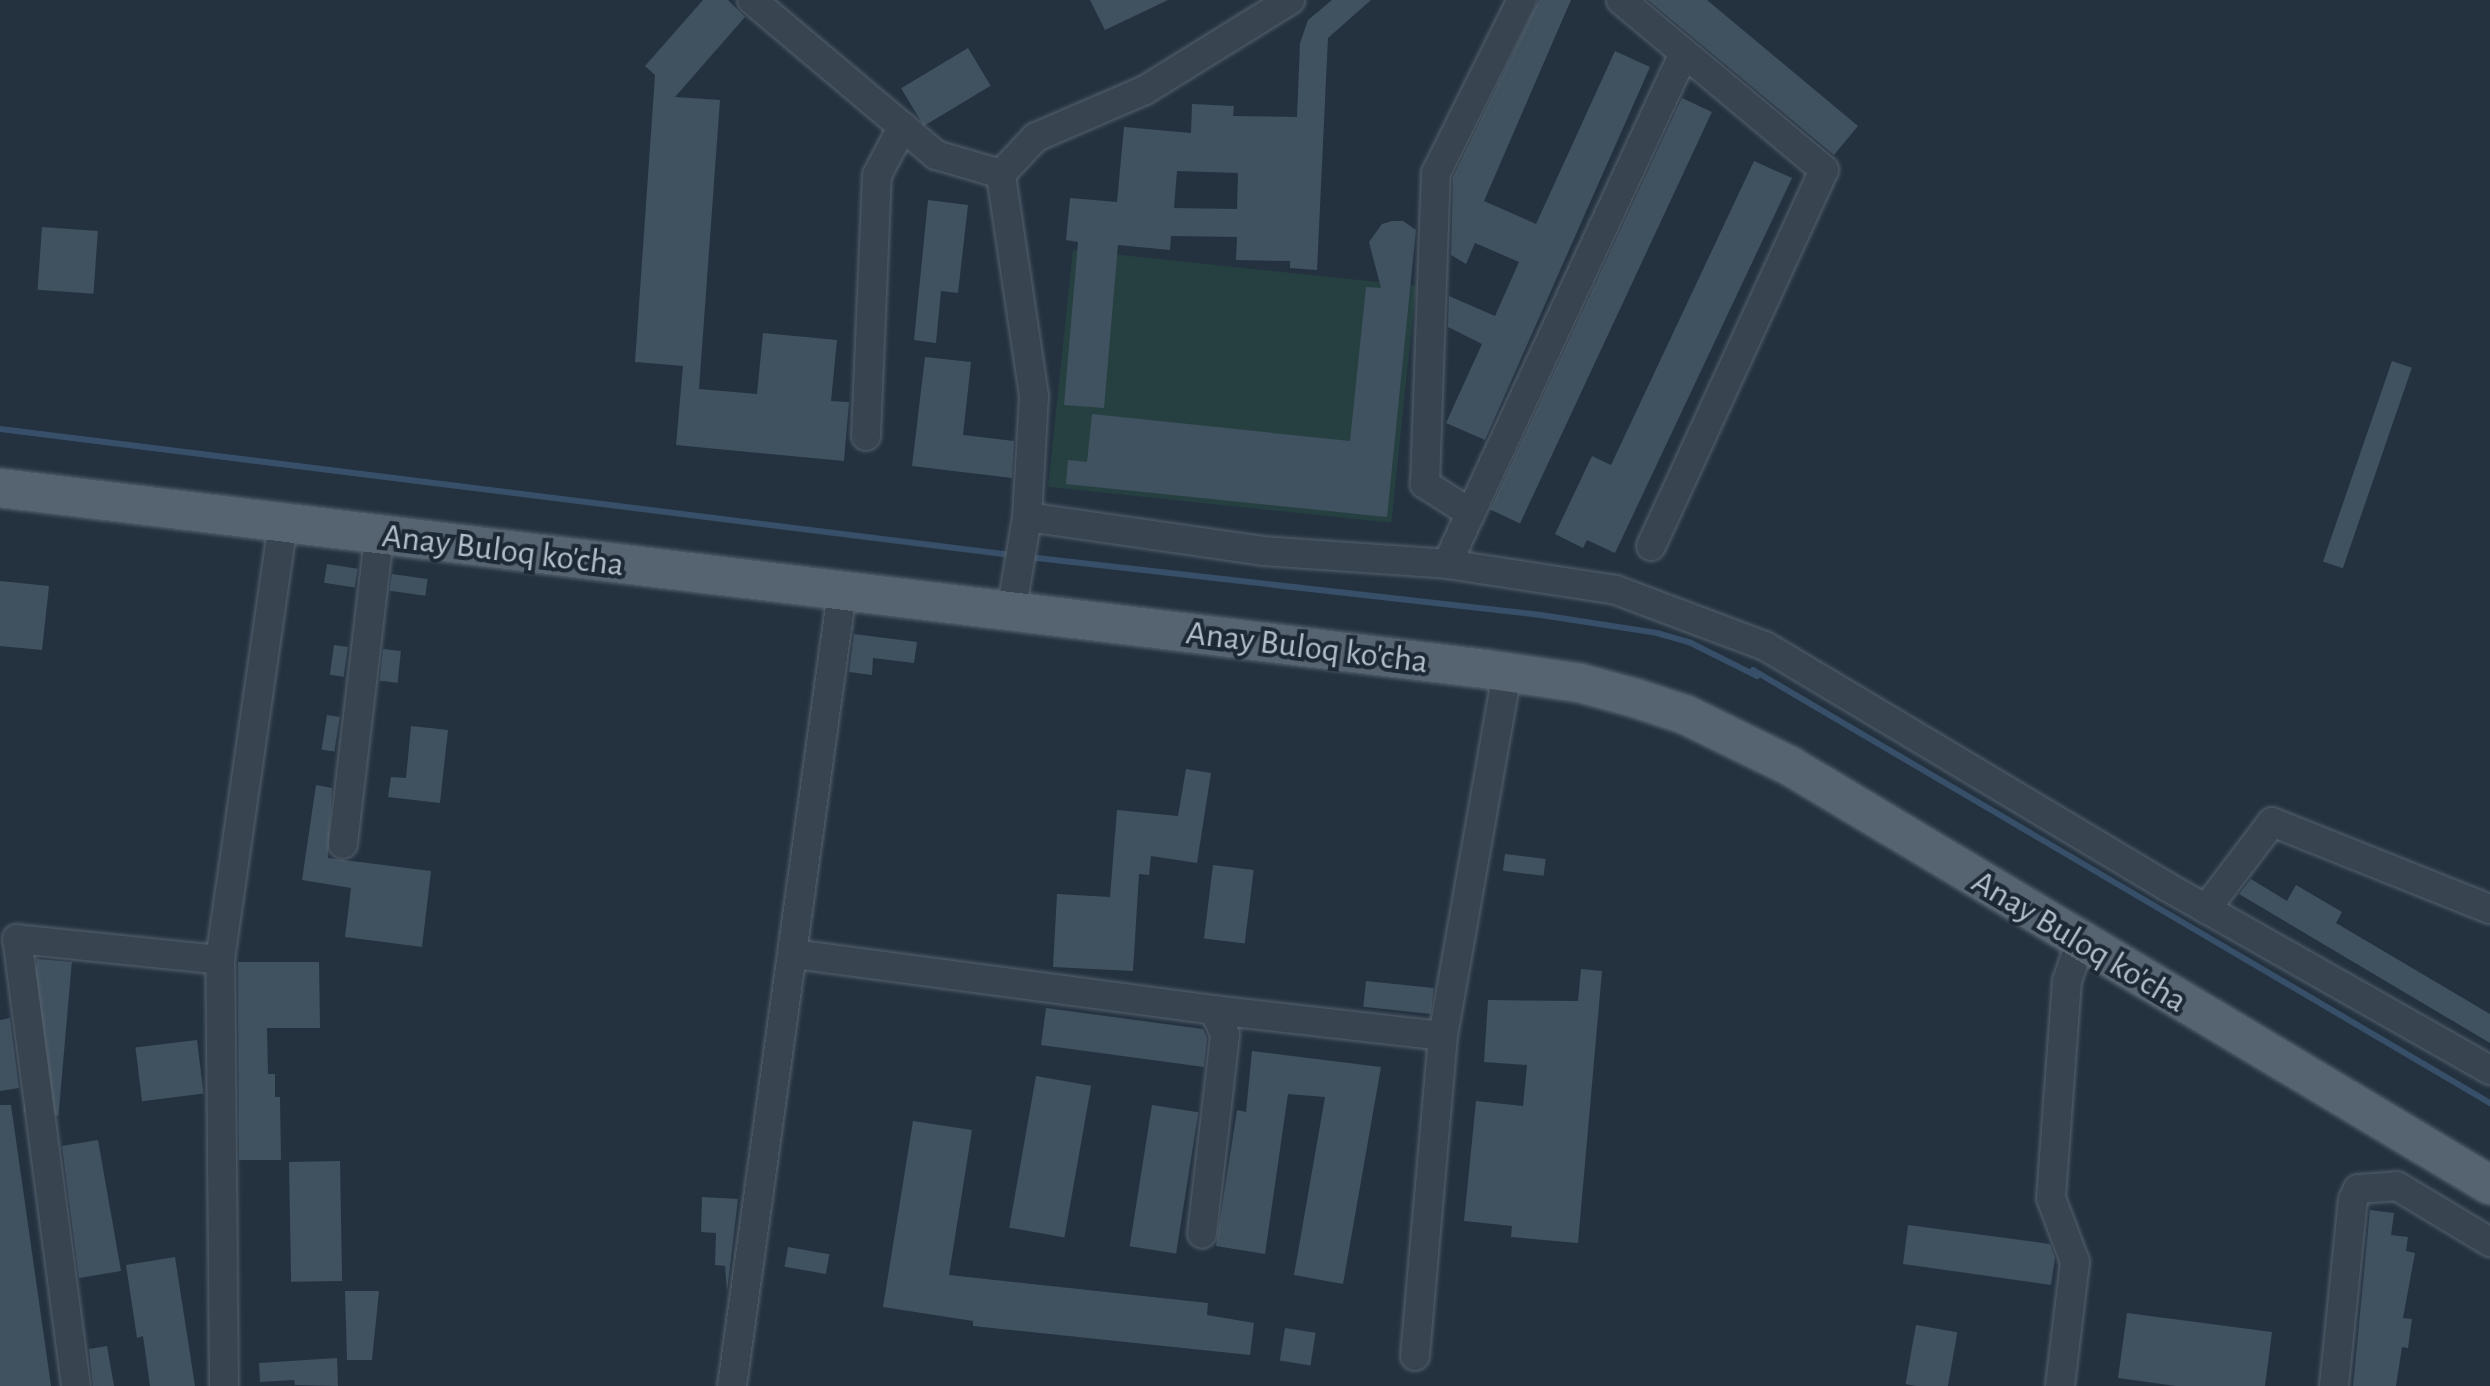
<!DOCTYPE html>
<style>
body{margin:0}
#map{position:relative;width:2490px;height:1386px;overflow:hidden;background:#243240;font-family:"Alegreya Sans",sans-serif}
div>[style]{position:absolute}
.green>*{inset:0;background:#264041;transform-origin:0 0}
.stream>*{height:6px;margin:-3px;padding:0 3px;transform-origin:3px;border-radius:3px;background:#374f68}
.building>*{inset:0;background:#40515f;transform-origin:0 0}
.roads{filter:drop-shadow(0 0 2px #56626e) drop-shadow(0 0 2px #56626e)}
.minor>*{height:28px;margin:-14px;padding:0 14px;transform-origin:14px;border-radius:14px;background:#384450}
.major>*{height:38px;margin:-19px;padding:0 19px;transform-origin:19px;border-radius:19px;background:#566370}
span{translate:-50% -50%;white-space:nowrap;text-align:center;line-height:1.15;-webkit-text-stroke:8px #1d2935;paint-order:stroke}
.street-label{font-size:35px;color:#b4bfcb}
</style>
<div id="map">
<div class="green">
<i style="left:1073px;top:250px;width:345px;height:238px;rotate:6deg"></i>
</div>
<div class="stream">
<i style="left:0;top:429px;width:1019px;rotate:7.1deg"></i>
<i style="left:1028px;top:557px;width:516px;rotate:6.45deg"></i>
<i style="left:1541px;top:615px;width:117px;rotate:8.8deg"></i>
<i style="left:1657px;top:633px;width:35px;rotate:16deg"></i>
<i style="left:1691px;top:643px;width:74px;rotate:26.6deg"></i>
<i style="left:1757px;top:676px;width:7px;rotate:-124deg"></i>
<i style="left:1753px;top:670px;width:855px;rotate:30.43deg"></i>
</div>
<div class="building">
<i style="clip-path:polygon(703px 0,728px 0,745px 17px,675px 97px,720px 100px,699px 389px,757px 394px,763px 333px,837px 340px,831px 401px,849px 402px,844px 461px,676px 445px,683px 366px,635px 362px,655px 75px,645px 66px)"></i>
<i style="clip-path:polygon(1090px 0,1168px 0,1105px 30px)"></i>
<i style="clip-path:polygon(evenodd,1332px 0,1371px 0,1328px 38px,1317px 270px,1290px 268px,1290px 261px,1236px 260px,1237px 237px,1171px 236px,1170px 250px,1118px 245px,1104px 408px,1064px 405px,1078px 242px,1066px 240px,1070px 198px,1117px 202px,1124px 127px,1191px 133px,1192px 104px,1234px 106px,1233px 116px,1297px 117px,1300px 43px,1308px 20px,1332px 0,1177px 171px,1238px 173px,1237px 209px,1174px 208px,1177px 171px)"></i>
<i style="clip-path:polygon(1539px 0,1571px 0,1484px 201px,1536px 224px,1615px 51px,1650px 67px,1485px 440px,1446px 423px,1482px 344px,1448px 327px,1449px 296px,1495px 316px,1519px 262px,1475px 243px,1466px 264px,1451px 255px,1453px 177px)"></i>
<i style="clip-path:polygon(1648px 0,1707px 0,1858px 126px,1834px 155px)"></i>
<i style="left:968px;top:48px;width:44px;height:78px;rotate:59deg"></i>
<i style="left:1682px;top:98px;width:33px;height:454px;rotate:25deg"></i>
<i style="clip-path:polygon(1754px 161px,1792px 178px,1615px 553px,1587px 540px,1583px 548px,1555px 534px,1592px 456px,1611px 465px)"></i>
<i style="clip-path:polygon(928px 200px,968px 205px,958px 293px,941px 291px,936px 343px,914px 340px)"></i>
<i style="clip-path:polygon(1392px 221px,1403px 221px,1416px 230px,1387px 517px,1066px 484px,1068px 460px,1087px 462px,1092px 414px,1350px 441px,1366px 287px,1381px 288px,1369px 242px,1382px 224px)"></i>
<i style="left:42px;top:227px;width:56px;height:63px;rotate:4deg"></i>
<i style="clip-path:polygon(925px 357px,971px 362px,963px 435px,1014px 441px,1012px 478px,912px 466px)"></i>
<i style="left:2392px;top:361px;width:21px;height:212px;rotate:19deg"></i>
<i style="left:327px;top:564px;width:31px;height:19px;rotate:9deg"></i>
<i style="left:392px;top:574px;width:36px;height:17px;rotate:8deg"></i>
<i style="clip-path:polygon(0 581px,49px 586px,42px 650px,0 646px)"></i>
<i style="clip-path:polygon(854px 634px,917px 642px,914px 663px,873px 658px,872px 675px,849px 672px)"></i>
<i style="left:334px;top:645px;width:14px;height:30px;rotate:8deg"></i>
<i style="left:383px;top:649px;width:18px;height:32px;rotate:6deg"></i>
<i style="left:327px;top:715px;width:13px;height:35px;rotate:9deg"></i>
<i style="clip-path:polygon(411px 726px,448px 730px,440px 803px,388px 797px,391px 777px,406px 778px)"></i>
<i style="clip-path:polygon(1186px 769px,1211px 773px,1197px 863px,1151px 856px,1149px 875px,1139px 874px,1133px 971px,1053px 967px,1057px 894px,1110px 897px,1117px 810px,1178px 816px)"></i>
<i style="clip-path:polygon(316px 785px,332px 788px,328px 858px,431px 871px,422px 947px,345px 937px,351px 888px,302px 880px)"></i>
<i style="left:1505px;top:854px;width:41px;height:17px;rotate:7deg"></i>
<i style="left:1213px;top:865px;width:41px;height:74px;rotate:7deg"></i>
<i style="clip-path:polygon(2251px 879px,2287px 901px,2296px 885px,2342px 912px,2336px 923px,2490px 1014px,2490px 1043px,2239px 894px)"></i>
<i style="left:37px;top:959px;width:35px;height:154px;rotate:5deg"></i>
<i style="clip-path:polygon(238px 962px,319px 962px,320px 1028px,267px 1028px,268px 1074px,275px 1074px,275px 1097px,280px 1097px,281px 1160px,239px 1160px)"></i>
<i style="clip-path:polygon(1581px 969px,1602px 971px,1578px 1243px,1511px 1237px,1512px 1226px,1464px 1221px,1476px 1101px,1523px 1106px,1527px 1065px,1484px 1062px,1488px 1000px,1578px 1001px)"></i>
<i style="left:1366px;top:981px;width:68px;height:26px;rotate:6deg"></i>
<i style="clip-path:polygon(1046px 1008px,1203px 1029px,1207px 1038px,1204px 1067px,1041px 1045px)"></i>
<i style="clip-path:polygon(10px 1018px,19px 1088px,0 1091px,0 1020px)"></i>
<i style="left:197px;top:1040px;width:54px;height:62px;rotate:83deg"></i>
<i style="clip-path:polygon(1252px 1051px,1381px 1067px,1343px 1284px,1294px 1275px,1325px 1097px,1288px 1094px,1265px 1254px,1216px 1246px,1237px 1110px,1246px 1112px)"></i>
<i style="left:1036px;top:1076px;width:56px;height:154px;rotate:10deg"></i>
<i style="clip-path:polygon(0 1105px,11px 1105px,51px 1386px,0 1386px)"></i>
<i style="left:1152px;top:1105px;width:47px;height:143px;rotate:9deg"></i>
<i style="clip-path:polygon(913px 1121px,972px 1130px,949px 1275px,1208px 1303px,1207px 1315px,1254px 1323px,1250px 1355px,973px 1326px,973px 1321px,883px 1307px)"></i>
<i style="clip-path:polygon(98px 1140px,121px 1271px,79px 1278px,62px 1146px)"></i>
<i style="left:340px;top:1161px;width:120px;height:51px;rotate:89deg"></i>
<i style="clip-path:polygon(702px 1197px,738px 1199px,727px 1292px,725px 1266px,715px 1265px,716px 1233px,701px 1232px)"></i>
<i style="clip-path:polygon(2370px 1210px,2394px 1213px,2391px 1235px,2408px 1237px,2406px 1251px,2415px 1253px,2403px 1318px,2412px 1319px,2408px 1348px,2402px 1347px,2396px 1386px,2353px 1386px)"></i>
<i style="clip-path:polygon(1908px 1225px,2050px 1244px,2055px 1258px,2051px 1285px,1903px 1264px)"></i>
<i style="left:788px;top:1247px;width:42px;height:20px;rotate:10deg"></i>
<i style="clip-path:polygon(175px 1257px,195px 1386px,150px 1386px,143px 1336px,137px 1338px,126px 1265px)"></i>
<i style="clip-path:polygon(345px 1291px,379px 1291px,372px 1360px,347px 1360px)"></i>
<i style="clip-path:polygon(2127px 1313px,2272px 1332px,2265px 1386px,2176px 1386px,2118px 1378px)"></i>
<i style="left:1916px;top:1325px;width:42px;height:60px;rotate:10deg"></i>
<i style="left:1285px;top:1328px;width:31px;height:33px;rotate:9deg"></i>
<i style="clip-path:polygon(107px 1346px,114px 1386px,93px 1386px,89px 1349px)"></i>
<i style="clip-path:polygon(337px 1358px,338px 1386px,295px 1385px,294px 1380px,260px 1382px,259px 1363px)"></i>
</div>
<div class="roads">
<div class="minor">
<i style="left:752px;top:0;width:241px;rotate:40.1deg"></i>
<i style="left:936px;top:155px;width:68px;rotate:16.3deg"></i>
<i style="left:1621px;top:0;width:265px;rotate:39.9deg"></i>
<i style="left:1824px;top:170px;width:414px;rotate:114.7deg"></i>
<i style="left:866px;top:436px;width:261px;rotate:-87.6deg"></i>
<i style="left:877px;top:175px;width:55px;rotate:-62deg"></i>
<i style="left:1470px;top:513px;width:54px;rotate:-147.2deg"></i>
<i style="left:1425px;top:484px;width:311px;rotate:-88deg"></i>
<i style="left:1436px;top:173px;width:193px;rotate:-63.6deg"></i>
<i style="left:1027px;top:517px;width:238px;rotate:8.2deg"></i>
<i style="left:1263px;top:551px;width:184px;rotate:4deg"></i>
<i style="left:1447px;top:564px;width:171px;rotate:8.7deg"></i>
<i style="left:1616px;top:590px;width:159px;rotate:20.6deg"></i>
<i style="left:1765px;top:646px;width:467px;rotate:30.9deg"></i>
<i style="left:2166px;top:886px;width:373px;rotate:29.6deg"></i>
<i style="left:1447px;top:564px;width:563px;rotate:-65.12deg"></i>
<i style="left:1011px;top:613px;width:97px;rotate:-80.5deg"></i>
<i style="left:1027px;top:517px;width:121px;rotate:-86.7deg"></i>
<i style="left:1034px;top:396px;width:224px;rotate:-98.5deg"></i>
<i style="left:1001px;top:174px;width:51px;rotate:-46.6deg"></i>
<i style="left:1036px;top:137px;width:119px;rotate:-23.3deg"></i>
<i style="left:1145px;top:90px;width:171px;rotate:-31.8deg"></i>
<i style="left:343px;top:844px;width:310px;rotate:-83.3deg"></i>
<i style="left:2206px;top:909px;width:109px;rotate:-52.8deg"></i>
<i style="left:2272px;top:822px;width:235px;rotate:21.8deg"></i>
<i style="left:794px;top:954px;width:424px;rotate:7.6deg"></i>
<i style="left:1214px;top:1010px;width:27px;rotate:66deg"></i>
<i style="left:1225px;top:1035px;width:200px;rotate:96.6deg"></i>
<i style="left:1214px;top:1010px;width:230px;rotate:6.5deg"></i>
<i style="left:1415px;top:1356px;width:321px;rotate:-85deg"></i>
<i style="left:1443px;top:1036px;width:369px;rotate:-80deg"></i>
<i style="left:76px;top:1386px;width:451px;rotate:-97.5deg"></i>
<i style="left:17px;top:939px;width:204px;rotate:5.9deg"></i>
<i style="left:224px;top:1386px;width:426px;rotate:-90.5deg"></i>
<i style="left:220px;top:960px;width:441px;rotate:-81.8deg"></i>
<i style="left:732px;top:1386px;width:802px;rotate:-82.11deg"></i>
<i style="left:2060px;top:1386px;width:125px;rotate:-83.1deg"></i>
<i style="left:2075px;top:1262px;width:68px;rotate:-110.6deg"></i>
<i style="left:2051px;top:1198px;width:218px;rotate:-85.8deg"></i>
<i style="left:2067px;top:981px;width:40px;rotate:-71.1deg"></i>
<i style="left:2334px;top:1386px;width:187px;rotate:-84.2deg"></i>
<i style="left:2353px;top:1200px;width:12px;rotate:-66deg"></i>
<i style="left:2358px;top:1189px;width:39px;rotate:-4deg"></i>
<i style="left:2397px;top:1186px;width:109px;rotate:31.1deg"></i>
</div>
<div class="major">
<i style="left:0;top:488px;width:1496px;rotate:6.95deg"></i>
<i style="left:1485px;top:669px;width:96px;rotate:8.4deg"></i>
<i style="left:1580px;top:683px;width:57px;rotate:15.3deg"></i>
<i style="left:1635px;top:698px;width:54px;rotate:18.4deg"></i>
<i style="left:1686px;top:715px;width:116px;rotate:26.1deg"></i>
<i style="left:1790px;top:766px;width:816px;rotate:30.9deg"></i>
</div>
</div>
<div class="street-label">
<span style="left:503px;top:551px;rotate:7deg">Anay Buloq ko'cha</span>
<span style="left:1307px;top:648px;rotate:7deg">Anay Buloq ko'cha</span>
<span style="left:2079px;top:942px;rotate:31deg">Anay Buloq ko'cha</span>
</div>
</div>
